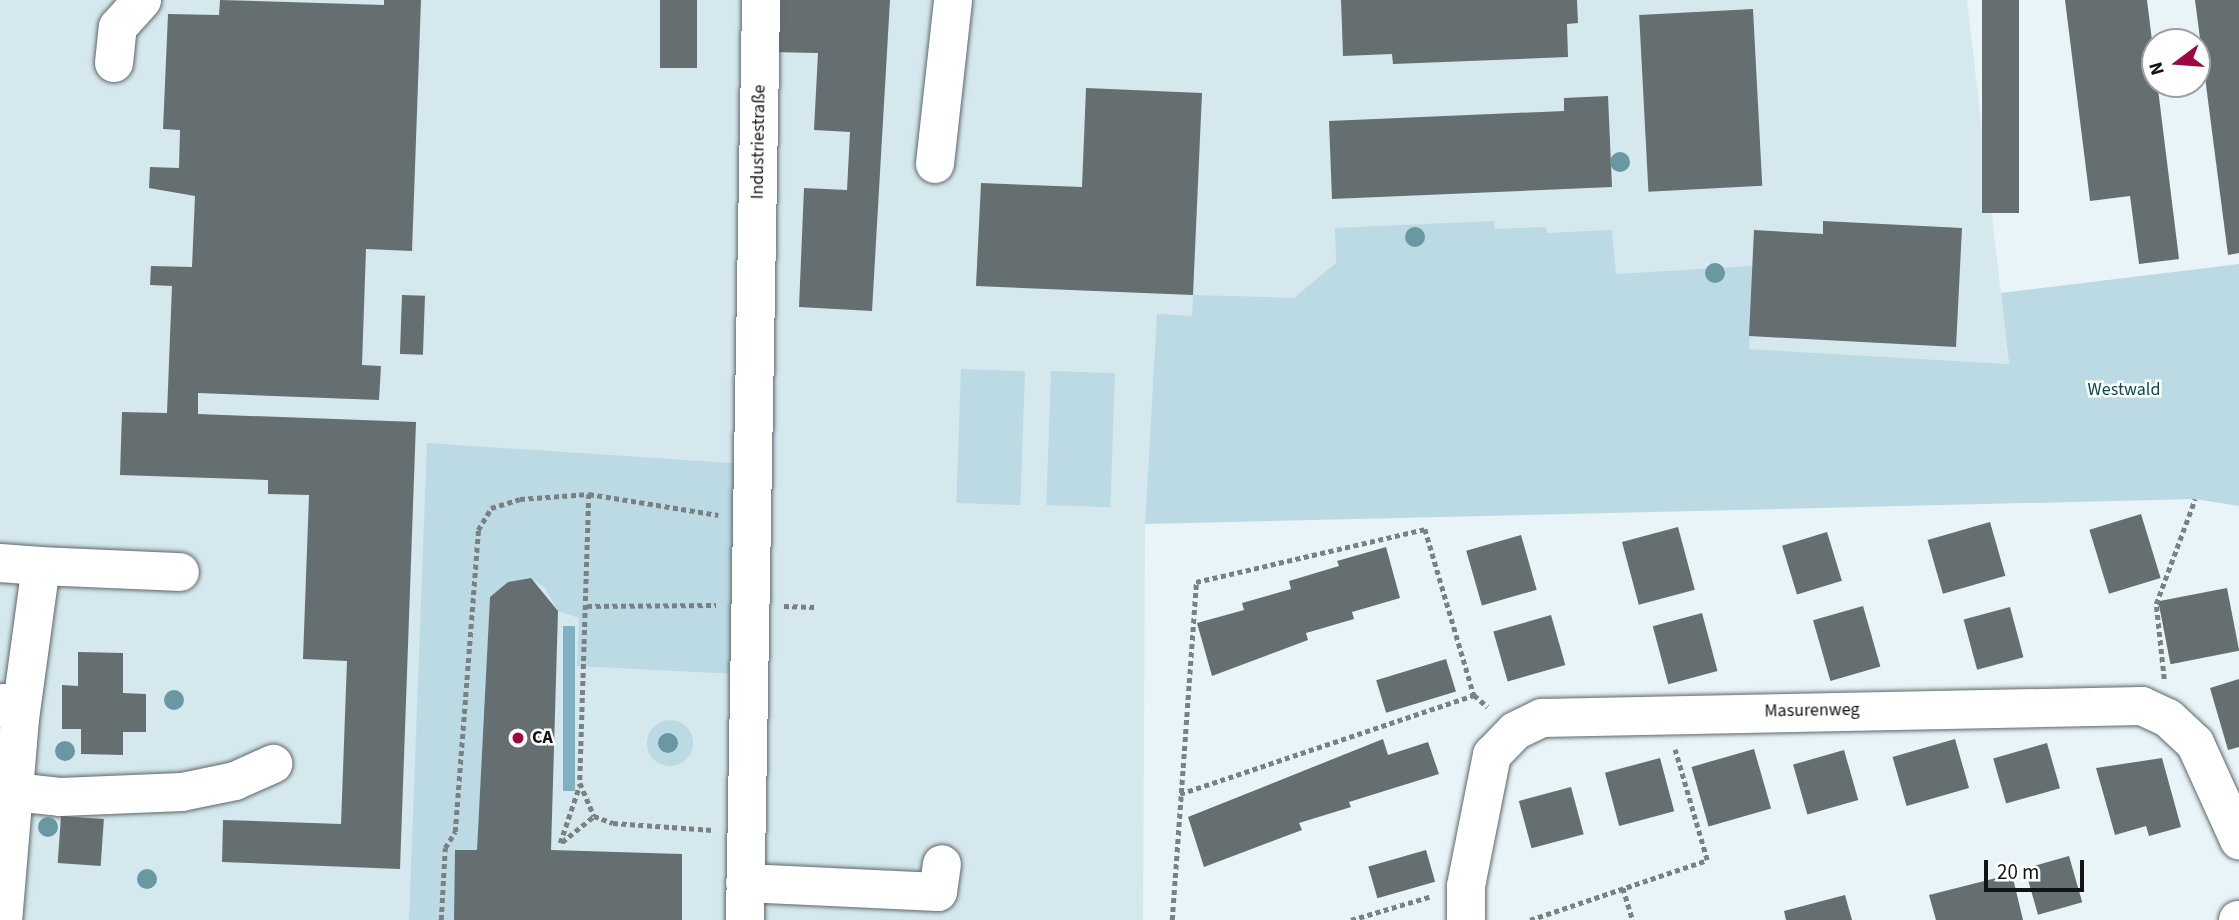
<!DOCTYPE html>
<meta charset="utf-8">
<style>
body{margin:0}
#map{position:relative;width:2239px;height:920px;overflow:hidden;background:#e8f4f7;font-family:"Source Sans 3",sans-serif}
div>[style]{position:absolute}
.built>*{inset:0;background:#d4e8ee}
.green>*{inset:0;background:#bbdae3;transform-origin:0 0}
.round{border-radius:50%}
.water>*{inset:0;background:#80b1c0;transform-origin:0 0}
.building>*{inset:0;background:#656f72;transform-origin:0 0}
.path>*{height:4.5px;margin-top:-2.25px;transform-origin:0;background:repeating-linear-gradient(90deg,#7a8183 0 5px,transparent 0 8.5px)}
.roads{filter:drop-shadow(0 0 2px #5e686b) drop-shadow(0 0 2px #5e686b)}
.minor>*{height:38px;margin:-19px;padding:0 19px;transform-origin:19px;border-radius:19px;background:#fff}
.trees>*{width:20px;height:20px;margin:-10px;border-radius:50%;background:#6998a2}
.dots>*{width:19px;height:19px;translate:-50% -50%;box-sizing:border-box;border:4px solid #fff;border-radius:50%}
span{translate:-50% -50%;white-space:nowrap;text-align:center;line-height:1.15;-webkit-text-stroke:5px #fff;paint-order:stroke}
.street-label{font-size:18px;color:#101415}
.park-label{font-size:18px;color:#014c5c}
.poi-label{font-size:18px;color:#101415;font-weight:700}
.left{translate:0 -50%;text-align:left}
.north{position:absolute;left:2141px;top:28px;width:70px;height:70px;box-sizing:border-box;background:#fff;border:2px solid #9fa1a1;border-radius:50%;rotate:254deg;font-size:19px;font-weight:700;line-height:28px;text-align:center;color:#101415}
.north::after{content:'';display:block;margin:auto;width:24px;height:32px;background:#a10542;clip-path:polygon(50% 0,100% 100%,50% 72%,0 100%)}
.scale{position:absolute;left:1984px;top:860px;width:100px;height:32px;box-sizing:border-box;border:4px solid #101415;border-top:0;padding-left:9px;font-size:21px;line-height:24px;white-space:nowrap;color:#101415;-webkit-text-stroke:5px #fff;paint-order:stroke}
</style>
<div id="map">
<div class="built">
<i style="clip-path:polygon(0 0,1967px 0,2009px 364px,1158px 315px,1145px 524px,1143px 920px,0 920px)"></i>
</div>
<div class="green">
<i style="clip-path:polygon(1494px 221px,1495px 229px,1546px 227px,1547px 233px,1612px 230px,1616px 274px,1753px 266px,1749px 349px,2009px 364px,2001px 293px,2239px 264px,2239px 506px,2195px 499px,1145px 524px,1157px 314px,1192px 316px,1193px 295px,1294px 298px,1336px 263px,1335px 228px)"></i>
<i style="left:961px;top:369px;width:64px;height:134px;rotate:2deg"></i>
<i style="left:1051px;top:371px;width:64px;height:134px;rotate:2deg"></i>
<i style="clip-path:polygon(427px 443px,745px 464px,735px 674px,577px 666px,579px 618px,558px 611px,545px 588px,530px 578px,508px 582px,490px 597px,477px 850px,455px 850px,454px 920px,409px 920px)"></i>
<i class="round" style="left:647px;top:720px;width:46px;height:46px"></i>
</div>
<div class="water">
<i style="left:563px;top:626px;width:12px;height:165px"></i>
</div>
<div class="building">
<i style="clip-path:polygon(220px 0,384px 5px,384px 0,421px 0,412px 251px,366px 249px,362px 365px,381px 366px,379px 400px,198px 393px,198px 414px,416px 422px,400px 869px,222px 862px,223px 820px,341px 824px,347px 661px,303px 659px,309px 495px,268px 494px,268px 480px,120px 475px,122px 412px,167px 413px,172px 286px,150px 285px,151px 266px,192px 267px,195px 196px,149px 188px,150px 167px,179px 168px,180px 130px,163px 129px,168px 14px,219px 15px)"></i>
<i style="left:660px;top:0;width:37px;height:68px"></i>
<i style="clip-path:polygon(773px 0,890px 0,872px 311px,799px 307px,804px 188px,847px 190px,850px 132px,814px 130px,818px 53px,771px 52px)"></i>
<i style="clip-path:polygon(1341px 0,1577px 0,1578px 23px,1567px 24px,1568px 57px,1393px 64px,1392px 54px,1343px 56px)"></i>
<i style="left:1982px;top:0;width:37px;height:213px"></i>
<i style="clip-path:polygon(2065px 0,2147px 0,2179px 259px,2139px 264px,2130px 196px,2090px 201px)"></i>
<i style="clip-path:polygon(2195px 0,2239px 0,2239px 253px,2228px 255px)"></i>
<i style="left:1753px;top:9px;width:177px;height:114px;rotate:87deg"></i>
<i style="clip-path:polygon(1086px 88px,1202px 93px,1193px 295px,976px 286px,981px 183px,1082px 187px)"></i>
<i style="clip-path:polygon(1608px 96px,1612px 187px,1332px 199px,1329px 121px,1564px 111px,1564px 98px)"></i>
<i style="clip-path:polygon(1823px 221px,1962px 228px,1956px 347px,1749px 336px,1754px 230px,1823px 234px)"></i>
<i style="left:402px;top:295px;width:23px;height:59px;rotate:2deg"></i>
<i style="left:2141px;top:514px;width:67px;height:54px;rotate:73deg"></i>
<i style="left:1990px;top:522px;width:56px;height:65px;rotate:74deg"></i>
<i style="left:1678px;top:527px;width:65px;height:58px;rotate:75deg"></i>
<i style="left:1827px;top:532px;width:51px;height:47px;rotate:73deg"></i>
<i style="left:1521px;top:535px;width:57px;height:57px;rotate:74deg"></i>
<i style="clip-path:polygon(1386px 547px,1400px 598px,1352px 612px,1354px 619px,1306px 633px,1308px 640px,1212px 676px,1197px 623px,1244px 610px,1242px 603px,1291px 589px,1289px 581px,1339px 566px,1337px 561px)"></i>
<i style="clip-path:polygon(531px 578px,558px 611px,551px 850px,682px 854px,682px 920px,454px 920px,455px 850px,477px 850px,490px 597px,508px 582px)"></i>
<i style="left:2227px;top:588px;width:64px;height:70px;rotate:79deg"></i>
<i style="left:1863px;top:606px;width:63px;height:52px;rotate:74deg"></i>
<i style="left:2010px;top:607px;width:52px;height:48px;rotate:75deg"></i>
<i style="left:1702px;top:613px;width:60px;height:51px;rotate:75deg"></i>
<i style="left:1551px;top:615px;width:52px;height:60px;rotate:74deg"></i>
<i style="clip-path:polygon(78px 652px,123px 653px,123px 693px,146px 694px,146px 732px,123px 732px,123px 755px,81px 754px,81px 729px,62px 729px,62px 685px,78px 686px)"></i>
<i style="left:1446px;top:659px;width:34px;height:73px;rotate:73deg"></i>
<i style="clip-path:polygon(2239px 679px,2239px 747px,2228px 750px,2210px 688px)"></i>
<i style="clip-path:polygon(1383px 739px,1388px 755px,1428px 742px,1439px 774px,1349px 802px,1351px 807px,1299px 823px,1302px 830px,1204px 867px,1188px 817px)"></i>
<i style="left:1955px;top:739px;width:51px;height:65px;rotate:74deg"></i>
<i style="left:2047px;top:743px;width:47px;height:56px;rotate:74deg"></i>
<i style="left:1754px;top:749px;width:62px;height:65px;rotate:74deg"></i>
<i style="left:1844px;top:750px;width:52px;height:53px;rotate:74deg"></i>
<i style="left:1660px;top:758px;width:55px;height:57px;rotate:75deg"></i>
<i style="clip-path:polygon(2162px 758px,2181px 827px,2149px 836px,2146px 826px,2115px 835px,2096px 768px)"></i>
<i style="left:1571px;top:787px;width:49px;height:54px;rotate:75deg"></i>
<i style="left:61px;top:816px;width:43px;height:47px;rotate:4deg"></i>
<i style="left:1426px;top:850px;width:33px;height:60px;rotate:74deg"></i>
<i style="left:2069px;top:856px;width:48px;height:46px;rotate:74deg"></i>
<i style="clip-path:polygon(2012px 874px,2023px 920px,1936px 920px,1929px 895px)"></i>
<i style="clip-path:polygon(1845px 895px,1852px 920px,1786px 920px,1784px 911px)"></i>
</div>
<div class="path">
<i style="left:589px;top:494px;width:131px;rotate:9.2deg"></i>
<i style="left:587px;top:606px;width:129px;rotate:-0.4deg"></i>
<i style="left:784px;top:606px;width:30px;rotate:2deg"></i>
<i style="left:2164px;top:679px;width:75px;rotate:-96.1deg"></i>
<i style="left:2156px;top:604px;width:112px;rotate:-69.6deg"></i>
<i style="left:1180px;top:794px;width:310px;rotate:-18.6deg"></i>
<i style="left:562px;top:842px;width:41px;rotate:-39.1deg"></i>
<i style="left:560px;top:843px;width:62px;rotate:-71.3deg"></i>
<i style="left:1623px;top:888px;width:34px;rotate:73deg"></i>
<i style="left:441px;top:920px;width:72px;rotate:-86.8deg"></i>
<i style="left:445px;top:848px;width:19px;rotate:-58deg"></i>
<i style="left:455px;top:832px;width:303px;rotate:-85.6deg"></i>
<i style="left:478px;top:530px;width:26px;rotate:-59deg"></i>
<i style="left:491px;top:508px;width:30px;rotate:-17deg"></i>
<i style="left:520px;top:499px;width:69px;rotate:-4.1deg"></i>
<i style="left:589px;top:494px;width:289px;rotate:91.8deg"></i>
<i style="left:580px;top:783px;width:36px;rotate:67deg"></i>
<i style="left:594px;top:816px;width:20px;rotate:20deg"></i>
<i style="left:613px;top:823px;width:100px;rotate:4deg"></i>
<i style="left:1172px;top:920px;width:339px;rotate:-85.9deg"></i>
<i style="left:1196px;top:582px;width:235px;rotate:-13deg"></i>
<i style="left:1425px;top:529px;width:173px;rotate:73.6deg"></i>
<i style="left:1474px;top:695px;width:18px;rotate:41deg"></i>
<i style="left:1351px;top:920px;width:84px;rotate:-16.5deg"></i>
<i style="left:1530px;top:920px;width:187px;rotate:-18.7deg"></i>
<i style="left:1707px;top:860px;width:115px;rotate:-106.2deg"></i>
</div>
<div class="roads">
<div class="minor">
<i style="left:114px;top:63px;width:36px;rotate:-84deg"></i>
<i style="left:118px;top:27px;width:36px;rotate:-48deg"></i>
<i style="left:935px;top:164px;width:165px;rotate:-83.7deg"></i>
<i style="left:0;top:563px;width:41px;rotate:4.2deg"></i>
<i style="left:3px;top:703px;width:23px;rotate:43deg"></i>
<i style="left:20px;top:719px;width:202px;rotate:94.8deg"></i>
<i style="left:20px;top:719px;width:154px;rotate:-82.2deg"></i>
<i style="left:41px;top:566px;width:139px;rotate:2.5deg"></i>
<i style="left:14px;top:792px;width:46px;rotate:6.2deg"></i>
<i style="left:60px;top:797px;width:122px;rotate:-2.3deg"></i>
<i style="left:182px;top:792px;width:54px;rotate:-11.7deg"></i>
<i style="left:235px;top:781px;width:42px;rotate:-24.1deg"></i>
<i style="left:745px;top:883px;width:193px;rotate:2.7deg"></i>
<i style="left:938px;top:892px;width:28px;rotate:-82deg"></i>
<i style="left:745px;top:920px;width:920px;rotate:-89deg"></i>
<i style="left:1466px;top:920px;width:34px;rotate:-90deg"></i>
<i style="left:1466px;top:886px;width:134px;rotate:-78.8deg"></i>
<i style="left:1492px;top:755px;width:33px;rotate:-46deg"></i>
<i style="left:1515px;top:731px;width:30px;rotate:-26deg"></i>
<i style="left:1542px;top:718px;width:600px;rotate:-1.15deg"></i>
<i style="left:2142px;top:706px;width:29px;rotate:25deg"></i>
<i style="left:2168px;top:718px;width:37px;rotate:43deg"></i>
<i style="left:2195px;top:743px;width:107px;rotate:65.6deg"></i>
<i style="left:2238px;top:920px;width:1px"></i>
</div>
</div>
<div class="trees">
<i style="left:1620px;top:162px"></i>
<i style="left:1415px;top:237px"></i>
<i style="left:1715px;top:273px"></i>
<i style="left:174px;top:700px"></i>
<i style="left:668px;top:743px"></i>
<i style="left:65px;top:751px"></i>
<i style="left:48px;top:827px"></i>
<i style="left:147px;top:879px"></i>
</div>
<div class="dots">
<i style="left:518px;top:738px;background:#a10542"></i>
</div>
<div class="street-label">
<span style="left:759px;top:142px;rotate:-89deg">Industriestraße</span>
<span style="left:1812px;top:711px;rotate:-1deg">Masurenweg</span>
</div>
<div class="park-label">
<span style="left:2124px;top:390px">Westwald</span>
</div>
<div class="poi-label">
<span class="left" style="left:532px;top:738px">CA</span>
</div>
<div class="north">N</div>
<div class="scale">20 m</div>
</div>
